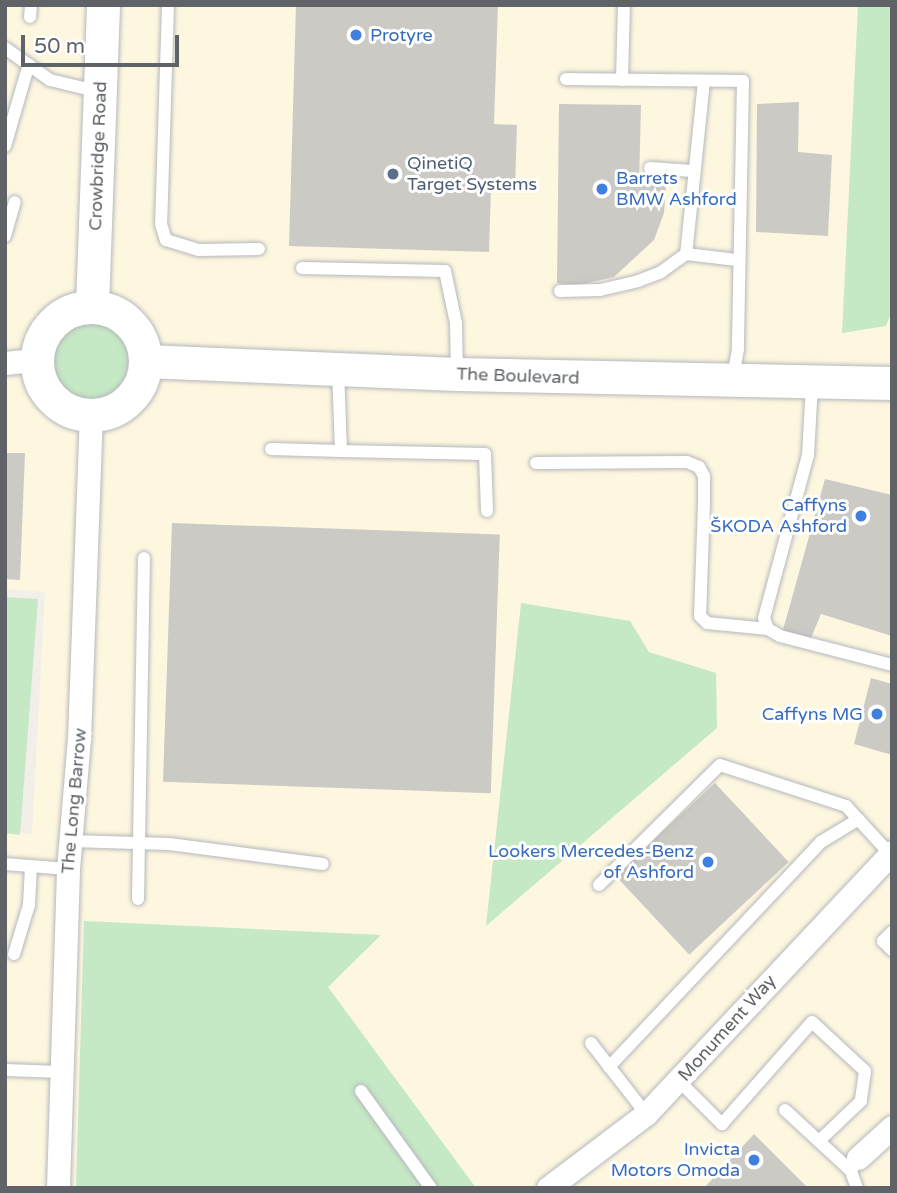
<!DOCTYPE html>
<meta charset="utf-8">
<style>
body{margin:0}
#map{position:relative;width:897px;height:1193px;overflow:hidden;background:#f1efe8;font-family:"Varela Round",sans-serif}
div>[style]{position:absolute}
.commercial>*{inset:0;background:#fef7e0}
.green>*{inset:0;background:#c5e8c5}
.round{border-radius:50%}
.building>*{inset:0;background:#cccac5;transform-origin:0 0}
.roads{filter:drop-shadow(0 0 2px #b5b8bc) drop-shadow(0 0 2px #b5b8bc)}
.lane>*{height:12px;margin:-6px;padding:0 6px;transform-origin:6px;border-radius:6px;background:#fff}
.street>*{height:23px;margin:-11.5px;padding:0 11.5px;transform-origin:11.5px;border-radius:11.5px;background:#fff}
.secondary>*{height:33px;margin:-16.5px;padding:0 16.5px;transform-origin:16.5px;border-radius:16.5px;background:#fff}
.secondary>.ring{margin:-16.5px;padding:0;box-sizing:content-box;background:none;border:33px solid #fff;border-radius:50%}
.dots>*{width:19px;height:19px;translate:-50% -50%;box-sizing:border-box;border:4px solid #fff;border-radius:50%}
span{translate:-50% -50%;white-space:nowrap;text-align:center;line-height:1.15;-webkit-text-stroke:6px #fff;paint-order:stroke}
.shop-label{font-size:18px;color:#366cbe}
.left{translate:0 -50%;text-align:left}
.right{translate:-100% -50%;text-align:right}
.street-label{font-size:18px;color:#5f6368}
.service-label{font-size:18px;color:#4e5e75}
.frame{position:absolute;inset:0;border:7px solid #5f6368;pointer-events:none}
.scale{position:absolute;left:21px;top:35px;width:158px;height:32px;box-sizing:border-box;border:4px solid #5f6368;border-top:0;padding-left:9px;font-size:21px;line-height:24px;white-space:nowrap;color:#5f6368;-webkit-text-stroke:5px #fff;paint-order:stroke}
</style>
<div id="map">
<div class="commercial">
<i style="clip-path:polygon(5px 5px,892px 5px,892px 1188px,5px 1188px,5px 832px,32px 834px,45px 592px,5px 589px)"></i>
</div>
<div class="green">
<i style="clip-path:polygon(858px 5px,892px 5px,892px 311px,886px 326px,842px 333px)"></i>
<i class="round" style="left:52px;top:319px;width:82px;height:82px"></i>
<i style="clip-path:polygon(5px 597px,38px 599px,20px 835px,5px 833px)"></i>
<i style="clip-path:polygon(521px 603px,630px 621px,649px 652px,716px 673px,717px 728px,486px 926px)"></i>
<i style="clip-path:polygon(84px 921px,381px 935px,328px 987px,476px 1188px,76px 1188px)"></i>
</div>
<div class="building">
<i style="clip-path:polygon(296px 5px,498px 5px,494px 124px,517px 125px,515px 188px,491px 188px,489px 252px,289px 246px)"></i>
<i style="clip-path:polygon(799px 102px,798px 152px,832px 155px,828px 236px,756px 232px,757px 104px)"></i>
<i style="clip-path:polygon(559px 104px,641px 105px,639px 185px,666px 185px,664px 213px,654px 240px,614px 277px,578px 285px,557px 283px)"></i>
<i style="clip-path:polygon(5px 453px,25px 453px,20px 580px,5px 579px)"></i>
<i style="clip-path:polygon(825px 479px,892px 495px,892px 636px,821px 614px,811px 638px,783px 630px)"></i>
<i style="left:172px;top:523px;width:328px;height:259px;rotate:2deg"></i>
<i style="clip-path:polygon(871px 678px,892px 684px,892px 755px,854px 744px)"></i>
<i style="left:715px;top:783px;width:108px;height:136px;rotate:47deg"></i>
<i style="clip-path:polygon(754px 1134px,808px 1188px,704px 1188px)"></i>
</div>
<div class="roads">
<div class="lane">
<i style="left:168px;top:5px;width:219px;rotate:91.8deg"></i>
<i style="left:161px;top:224px;width:17px;rotate:73deg"></i>
<i style="left:166px;top:240px;width:34px;rotate:17deg"></i>
<i style="left:199px;top:250px;width:60px;rotate:-1deg"></i>
<i style="left:30px;top:17px;width:12px;rotate:-85deg"></i>
<i style="left:5px;top:48px;width:55px;rotate:35.4deg"></i>
<i style="left:50px;top:80px;width:51px;rotate:13.5deg"></i>
<i style="left:566px;top:79px;width:177px;rotate:0.6deg"></i>
<i style="left:743px;top:81px;width:268px;rotate:91.1deg"></i>
<i style="left:738px;top:349px;width:29px;rotate:100deg"></i>
<i style="left:622px;top:80px;width:75px;rotate:-88.5deg"></i>
<i style="left:704px;top:81px;width:174px;rotate:95.9deg"></i>
<i style="left:686px;top:254px;width:51px;rotate:6.7deg"></i>
<i style="left:5px;top:146px;width:85px;rotate:-73.7deg"></i>
<i style="left:650px;top:168px;width:43px;rotate:4deg"></i>
<i style="left:5px;top:236px;width:35px;rotate:-74deg"></i>
<i style="left:302px;top:268px;width:143px;rotate:1.2deg"></i>
<i style="left:445px;top:271px;width:53px;rotate:78.1deg"></i>
<i style="left:456px;top:323px;width:51px;rotate:88.9deg"></i>
<i style="left:560px;top:291px;width:40px;rotate:-1.4deg"></i>
<i style="left:600px;top:290px;width:39px;rotate:-13deg"></i>
<i style="left:638px;top:281px;width:25px;rotate:-21deg"></i>
<i style="left:661px;top:272px;width:31px;rotate:-36deg"></i>
<i style="left:812px;top:384px;width:71px;rotate:93.2deg"></i>
<i style="left:808px;top:455px;width:169px;rotate:105.1deg"></i>
<i style="left:764px;top:618px;width:12px;rotate:70deg"></i>
<i style="left:768px;top:629px;width:14px;rotate:30deg"></i>
<i style="left:780px;top:636px;width:116px;rotate:14.5deg"></i>
<i style="left:271px;top:449px;width:70px;rotate:1.6deg"></i>
<i style="left:341px;top:451px;width:81px;rotate:-92.1deg"></i>
<i style="left:341px;top:451px;width:144px;rotate:1.2deg"></i>
<i style="left:485px;top:454px;width:57px;rotate:88deg"></i>
<i style="left:536px;top:463px;width:151px;rotate:-0.4deg"></i>
<i style="left:687px;top:462px;width:13px;rotate:23deg"></i>
<i style="left:699px;top:467px;width:10px;rotate:61deg"></i>
<i style="left:704px;top:476px;width:27px;rotate:90deg"></i>
<i style="left:704px;top:503px;width:113px;rotate:92deg"></i>
<i style="left:700px;top:616px;width:10px;rotate:45deg"></i>
<i style="left:707px;top:623px;width:61px;rotate:5.6deg"></i>
<i style="left:71px;top:841px;width:98px;rotate:1.8deg"></i>
<i style="left:169px;top:844px;width:155px;rotate:7.4deg"></i>
<i style="left:5px;top:864px;width:63px;rotate:4.5deg"></i>
<i style="left:599px;top:885px;width:170px;rotate:-44.8deg"></i>
<i style="left:720px;top:765px;width:133px;rotate:18deg"></i>
<i style="left:846px;top:806px;width:65px;rotate:47.5deg"></i>
<i style="left:138px;top:899px;width:341px;rotate:-89deg"></i>
<i style="left:892px;top:932px;width:13px;rotate:135deg"></i>
<i style="left:883px;top:941px;width:13px;rotate:45deg"></i>
<i style="left:14px;top:954px;width:51px;rotate:-73deg"></i>
<i style="left:29px;top:905px;width:38px;rotate:-87deg"></i>
<i style="left:591px;top:1043px;width:90px;rotate:52.2deg"></i>
<i style="left:609px;top:1067px;width:309px;rotate:-46.7deg"></i>
<i style="left:821px;top:842px;width:44px;rotate:-31.2deg"></i>
<i style="left:5px;top:1070px;width:56px;rotate:2deg"></i>
<i style="left:679px;top:1081px;width:61px;rotate:45deg"></i>
<i style="left:722px;top:1124px;width:136px;rotate:-48.6deg"></i>
<i style="left:812px;top:1022px;width:72px;rotate:42.8deg"></i>
<i style="left:865px;top:1071px;width:30px;rotate:98deg"></i>
<i style="left:861px;top:1101px;width:58px;rotate:136.4deg"></i>
<i style="left:361px;top:1091px;width:120px;rotate:54.2deg"></i>
<i style="left:785px;top:1110px;width:90px;rotate:42.7deg"></i>
<i style="left:854px;top:1165px;width:7px;rotate:117deg"></i>
<i style="left:851px;top:1171px;width:18px;rotate:71deg"></i>
</div>
<div class="street">
<i style="left:5px;top:363px;width:31px;rotate:-6deg"></i>
<i style="left:858px;top:1158px;width:46px;rotate:-42.4deg"></i>
<i style="left:58px;top:1188px;width:319px;rotate:-88.2deg"></i>
<i style="left:68px;top:869px;width:130px;rotate:-85.2deg"></i>
<i style="left:79px;top:739px;width:324px;rotate:-87.9deg"></i>
<i style="left:548px;top:1188px;width:123px;rotate:-37.1deg"></i>
<i style="left:646px;top:1114px;width:359px;rotate:-46.8deg"></i>
</div>
<div class="secondary">
<i style="left:92px;top:306px;width:301px;rotate:-87.9deg"></i>
<i class="ring" style="left:37px;top:307px;width:75px;height:75px"></i>
<i style="left:145px;top:361px;width:312px;rotate:2.4deg"></i>
<i style="left:457px;top:374px;width:435px;rotate:1.2deg"></i>
</div>
</div>
<div class="dots">
<i style="left:356px;top:35px;background:#3f7fe0"></i>
<i style="left:393px;top:174px;background:#5c6f8a"></i>
<i style="left:602px;top:189px;background:#3f7fe0"></i>
<i style="left:861px;top:516px;background:#3f7fe0"></i>
<i style="left:877px;top:714px;background:#3f7fe0"></i>
<i style="left:708px;top:862px;background:#3f7fe0"></i>
<i style="left:754px;top:1160px;background:#3f7fe0"></i>
</div>
<div class="shop-label">
<span class="left" style="left:370px;top:35px">Protyre</span>
<span class="left" style="left:616px;top:189px">Barrets<br>BMW Ashford</span>
<span class="right" style="left:847px;top:516px">Caffyns<br>ŠKODA Ashford</span>
<span class="right" style="left:863px;top:714px">Caffyns MG</span>
<span class="right" style="left:694px;top:862px">Lookers Mercedes-Benz<br>of Ashford</span>
<span class="right" style="left:740px;top:1160px">Invicta<br>Motors Omoda</span>
</div>
<div class="street-label">
<span style="left:98px;top:156px;rotate:-88deg">Crowbridge Road</span>
<span style="left:518px;top:376px;rotate:2deg">The Boulevard</span>
<span style="left:74px;top:801px;rotate:-85deg">The Long Barrow</span>
<span style="left:727px;top:1028px;rotate:-48deg">Monument Way</span>
</div>
<div class="service-label">
<span class="left" style="left:407px;top:174px">QinetiQ<br>Target Systems</span>
</div>
<div class="frame"></div>
<div class="scale">50 m</div>
</div>
